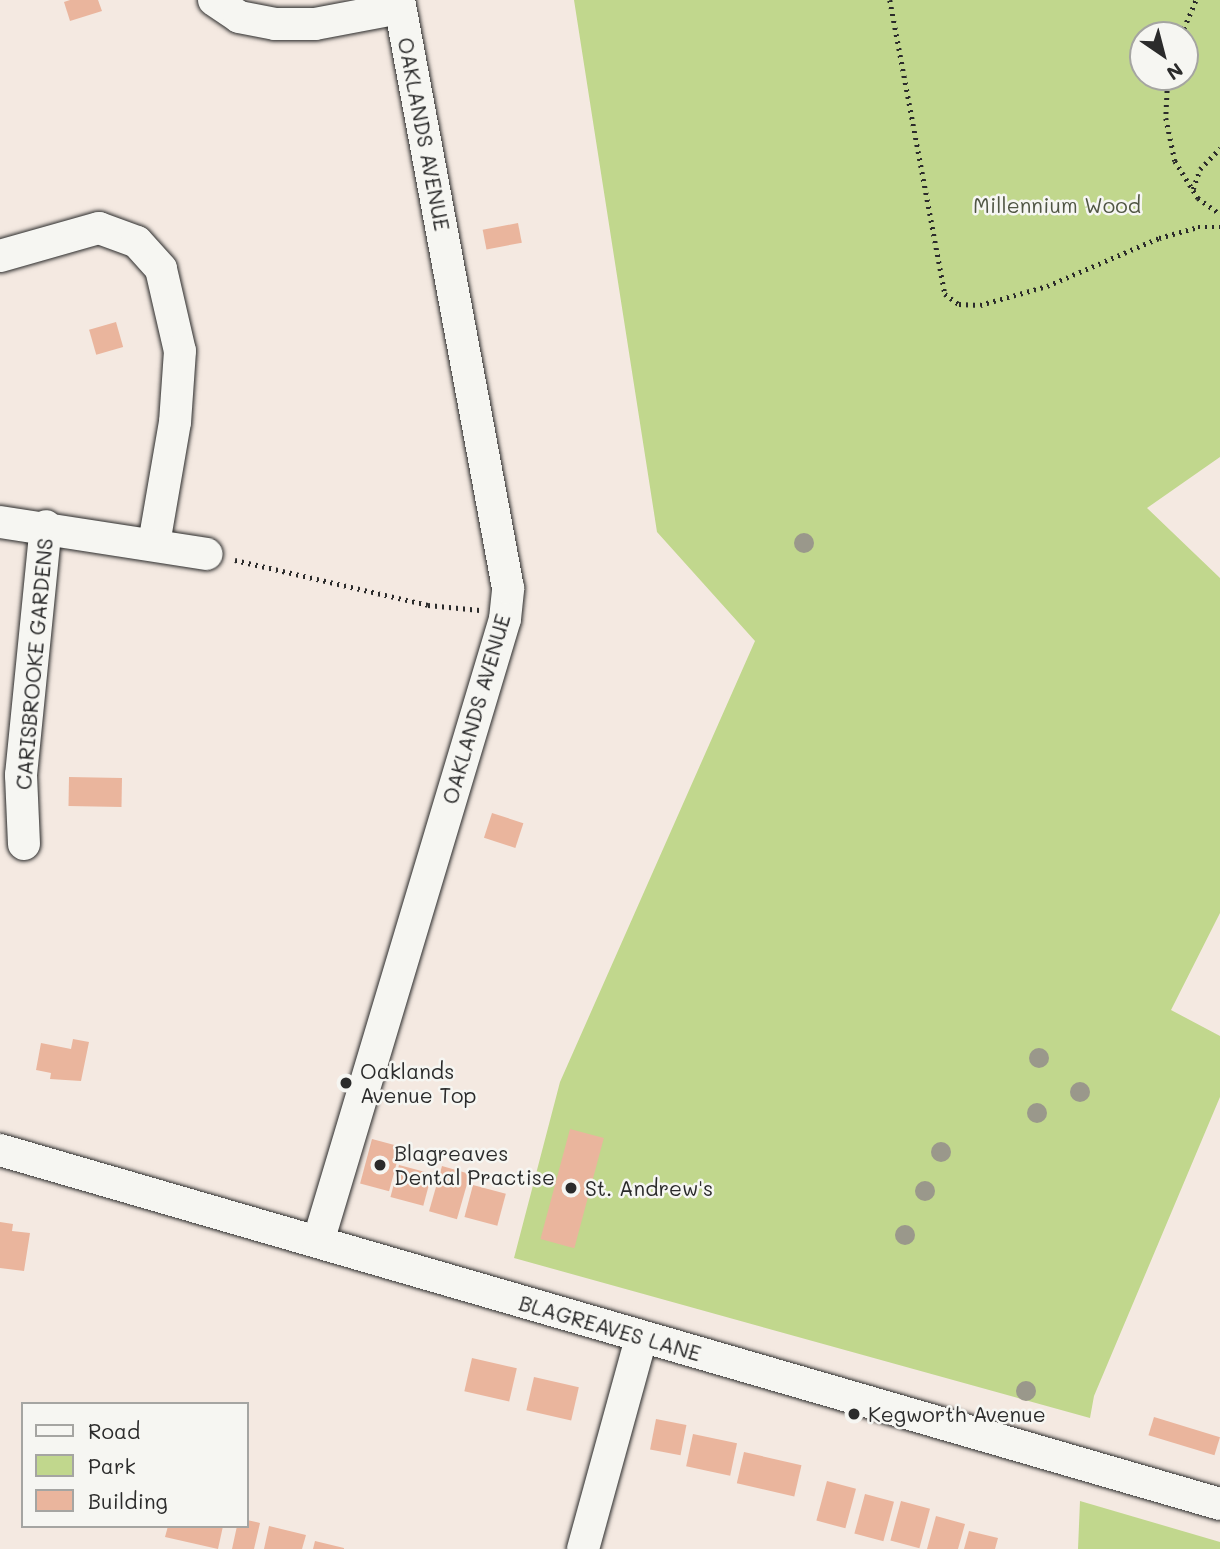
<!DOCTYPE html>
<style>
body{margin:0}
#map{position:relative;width:1220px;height:1549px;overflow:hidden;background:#f4e9e1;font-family:Mali,sans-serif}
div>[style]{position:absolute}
.green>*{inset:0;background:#c1d78d}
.building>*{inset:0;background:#eab59d;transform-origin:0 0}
.path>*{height:4.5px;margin-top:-2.25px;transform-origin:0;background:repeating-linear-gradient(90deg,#2b2b2b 0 2px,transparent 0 7px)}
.roads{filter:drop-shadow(0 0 2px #2b2b2b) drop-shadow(0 0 2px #2b2b2b)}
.minor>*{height:32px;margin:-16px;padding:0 16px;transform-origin:16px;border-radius:16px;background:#f6f6f2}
.trees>*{width:20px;height:20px;margin:-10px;border-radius:50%;background:#9a988b}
.dots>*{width:19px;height:19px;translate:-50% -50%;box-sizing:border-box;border:4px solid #f6f6f2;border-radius:50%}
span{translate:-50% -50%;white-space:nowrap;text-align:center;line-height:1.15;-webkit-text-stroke:5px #f6f6f2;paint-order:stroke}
.street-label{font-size:21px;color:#2b2b2b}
.park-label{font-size:21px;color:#505644}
.poi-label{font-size:21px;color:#2b2b2b}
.left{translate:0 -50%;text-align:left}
.legend{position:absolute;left:21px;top:1402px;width:228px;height:126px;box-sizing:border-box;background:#f6f6f2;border:2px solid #a5a5a2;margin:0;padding:9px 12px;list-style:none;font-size:21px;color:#2b2b2b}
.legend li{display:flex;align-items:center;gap:14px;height:35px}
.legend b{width:35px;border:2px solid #a5a5a2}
.north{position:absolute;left:1129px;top:21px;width:70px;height:70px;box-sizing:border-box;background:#f6f6f2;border:2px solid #a5a5a2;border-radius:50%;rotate:145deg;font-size:19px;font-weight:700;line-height:28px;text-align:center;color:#2b2b2b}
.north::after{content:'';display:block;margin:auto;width:24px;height:32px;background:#2b2b2b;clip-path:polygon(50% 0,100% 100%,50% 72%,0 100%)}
</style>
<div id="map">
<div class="green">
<i style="clip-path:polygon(evenodd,574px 0,1220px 0,1220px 457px,1147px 508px,1220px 578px,1220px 913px,1171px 1010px,1220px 1036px,1220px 1097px,1094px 1396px,1090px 1418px,514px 1258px,560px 1082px,755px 641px,657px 532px,574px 0,1143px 35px,1185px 35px,1185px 77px,1143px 77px,1143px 35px)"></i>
<i style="clip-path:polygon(1080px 1501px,1220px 1542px,1220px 1549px,1078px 1549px)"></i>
</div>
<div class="building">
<i style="clip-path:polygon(70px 0,98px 0,102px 11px,70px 21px,64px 2px)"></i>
<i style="left:518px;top:223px;width:20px;height:36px;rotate:79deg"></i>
<i style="left:116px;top:322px;width:26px;height:28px;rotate:74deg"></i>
<i style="left:69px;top:777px;width:53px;height:29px;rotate:1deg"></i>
<i style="left:492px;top:813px;width:33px;height:26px;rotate:18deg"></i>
<i style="clip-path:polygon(73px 1039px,89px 1042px,81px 1081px,50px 1079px,51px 1073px,36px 1070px,41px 1043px,71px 1049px)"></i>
<i style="left:570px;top:1129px;width:35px;height:114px;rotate:15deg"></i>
<i style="left:372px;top:1139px;width:30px;height:46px;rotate:15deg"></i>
<i style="left:399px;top:1165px;width:34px;height:33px;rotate:15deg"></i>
<i style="left:442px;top:1166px;width:29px;height:47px;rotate:16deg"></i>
<i style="left:473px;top:1185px;width:34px;height:33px;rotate:15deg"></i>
<i style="clip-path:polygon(0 1222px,13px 1224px,12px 1231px,30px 1233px,24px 1271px,0 1268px)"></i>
<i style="left:472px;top:1358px;width:46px;height:34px;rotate:13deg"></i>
<i style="left:534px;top:1377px;width:46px;height:34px;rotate:13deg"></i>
<i style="left:1154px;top:1417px;width:69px;height:19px;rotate:17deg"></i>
<i style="left:656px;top:1419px;width:31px;height:31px;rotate:11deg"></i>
<i style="left:693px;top:1434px;width:45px;height:33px;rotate:12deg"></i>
<i style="left:744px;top:1452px;width:59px;height:32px;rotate:13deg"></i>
<i style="left:827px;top:1481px;width:30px;height:41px;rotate:15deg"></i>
<i style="left:865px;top:1494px;width:30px;height:41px;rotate:15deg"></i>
<i style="left:901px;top:1501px;width:30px;height:41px;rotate:15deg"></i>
<i style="clip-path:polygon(936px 1516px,965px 1524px,958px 1549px,927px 1549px)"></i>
<i style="clip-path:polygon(247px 1520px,260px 1523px,254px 1549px,232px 1549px,237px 1526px,247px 1526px)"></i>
<i style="clip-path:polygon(168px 1526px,223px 1526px,218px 1549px,165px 1537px)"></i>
<i style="clip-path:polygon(269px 1526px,306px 1535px,302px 1549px,264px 1549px)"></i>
<i style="clip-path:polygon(969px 1531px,998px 1538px,995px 1549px,964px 1549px)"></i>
<i style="clip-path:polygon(315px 1541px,344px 1548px,344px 1549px,313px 1549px)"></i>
</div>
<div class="path">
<i style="left:890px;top:0;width:299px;rotate:79.4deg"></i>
<i style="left:945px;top:294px;width:17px;rotate:36deg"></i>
<i style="left:959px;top:304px;width:21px;rotate:3deg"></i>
<i style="left:980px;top:305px;width:70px;rotate:-15.8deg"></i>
<i style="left:1047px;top:286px;width:122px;rotate:-23.2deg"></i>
<i style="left:1159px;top:238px;width:41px;rotate:-15.8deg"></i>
<i style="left:1198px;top:227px;width:22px"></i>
<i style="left:1181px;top:35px;width:38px;rotate:-67deg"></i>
<i style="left:1168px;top:77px;width:41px;rotate:92.8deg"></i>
<i style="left:1166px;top:118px;width:44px;rotate:78.2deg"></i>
<i style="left:1175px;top:161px;width:44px;rotate:58.1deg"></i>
<i style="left:1198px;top:198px;width:27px;rotate:36deg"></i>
<i style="left:1193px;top:189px;width:21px;rotate:-71deg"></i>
<i style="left:1200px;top:169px;width:29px;rotate:-46deg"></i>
<i style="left:235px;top:560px;width:198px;rotate:13.1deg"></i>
<i style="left:428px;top:605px;width:52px;rotate:5.5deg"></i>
</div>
<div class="roads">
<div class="minor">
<i style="left:214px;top:0;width:30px;rotate:34deg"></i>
<i style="left:239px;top:17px;width:37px;rotate:11deg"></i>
<i style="left:275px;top:24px;width:40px"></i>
<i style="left:315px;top:24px;width:86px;rotate:-10.7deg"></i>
<i style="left:0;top:256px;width:103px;rotate:-15.8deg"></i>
<i style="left:99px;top:228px;width:40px;rotate:20.2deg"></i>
<i style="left:137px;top:242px;width:36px;rotate:48deg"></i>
<i style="left:161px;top:269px;width:84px;rotate:77deg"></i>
<i style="left:180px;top:351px;width:71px;rotate:94deg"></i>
<i style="left:175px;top:422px;width:123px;rotate:99.8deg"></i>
<i style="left:0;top:522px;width:209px;rotate:8.8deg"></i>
<i style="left:24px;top:844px;width:69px;rotate:-92.5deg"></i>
<i style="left:21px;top:775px;width:250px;rotate:-84.3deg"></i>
<i style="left:0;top:1150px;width:1270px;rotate:16.18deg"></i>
<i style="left:318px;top:1242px;width:650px;rotate:-73.29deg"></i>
<i style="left:505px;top:619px;width:31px;rotate:-84deg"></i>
<i style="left:508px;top:588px;width:598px;rotate:-100.5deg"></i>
<i style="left:583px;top:1549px;width:219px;rotate:-74.6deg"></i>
</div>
</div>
<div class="trees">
<i style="left:804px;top:543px"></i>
<i style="left:1039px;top:1058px"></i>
<i style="left:1080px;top:1092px"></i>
<i style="left:1037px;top:1113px"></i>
<i style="left:941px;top:1152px"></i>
<i style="left:925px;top:1191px"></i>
<i style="left:905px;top:1235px"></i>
<i style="left:1026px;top:1391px"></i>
</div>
<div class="dots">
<i style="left:346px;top:1083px;background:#2b2b2b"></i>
<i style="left:380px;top:1165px;background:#2b2b2b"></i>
<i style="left:571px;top:1188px;background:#2b2b2b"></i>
<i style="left:854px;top:1414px;background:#2b2b2b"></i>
</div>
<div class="street-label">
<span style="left:424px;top:134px;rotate:79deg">OAKLANDS AVENUE</span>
<span style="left:34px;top:664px;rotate:-85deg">CARISBROOKE GARDENS</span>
<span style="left:476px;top:709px;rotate:-74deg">OAKLANDS AVENUE</span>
<span style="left:610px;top:1328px;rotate:16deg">BLAGREAVES LANE</span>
</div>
<div class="park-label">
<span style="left:1057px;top:205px">Millennium Wood</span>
</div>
<div class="poi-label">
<span class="left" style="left:360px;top:1083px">Oaklands<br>Avenue Top</span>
<span class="left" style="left:394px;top:1165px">Blagreaves<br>Dental Practise</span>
<span class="left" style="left:585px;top:1188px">St. Andrew's</span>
<span class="left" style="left:868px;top:1414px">Kegworth Avenue</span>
</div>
<ul class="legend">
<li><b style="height:9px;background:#f6f6f2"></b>Road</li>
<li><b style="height:19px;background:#c1d78d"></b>Park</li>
<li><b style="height:19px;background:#eab59d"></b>Building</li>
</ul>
<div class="north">N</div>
</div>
